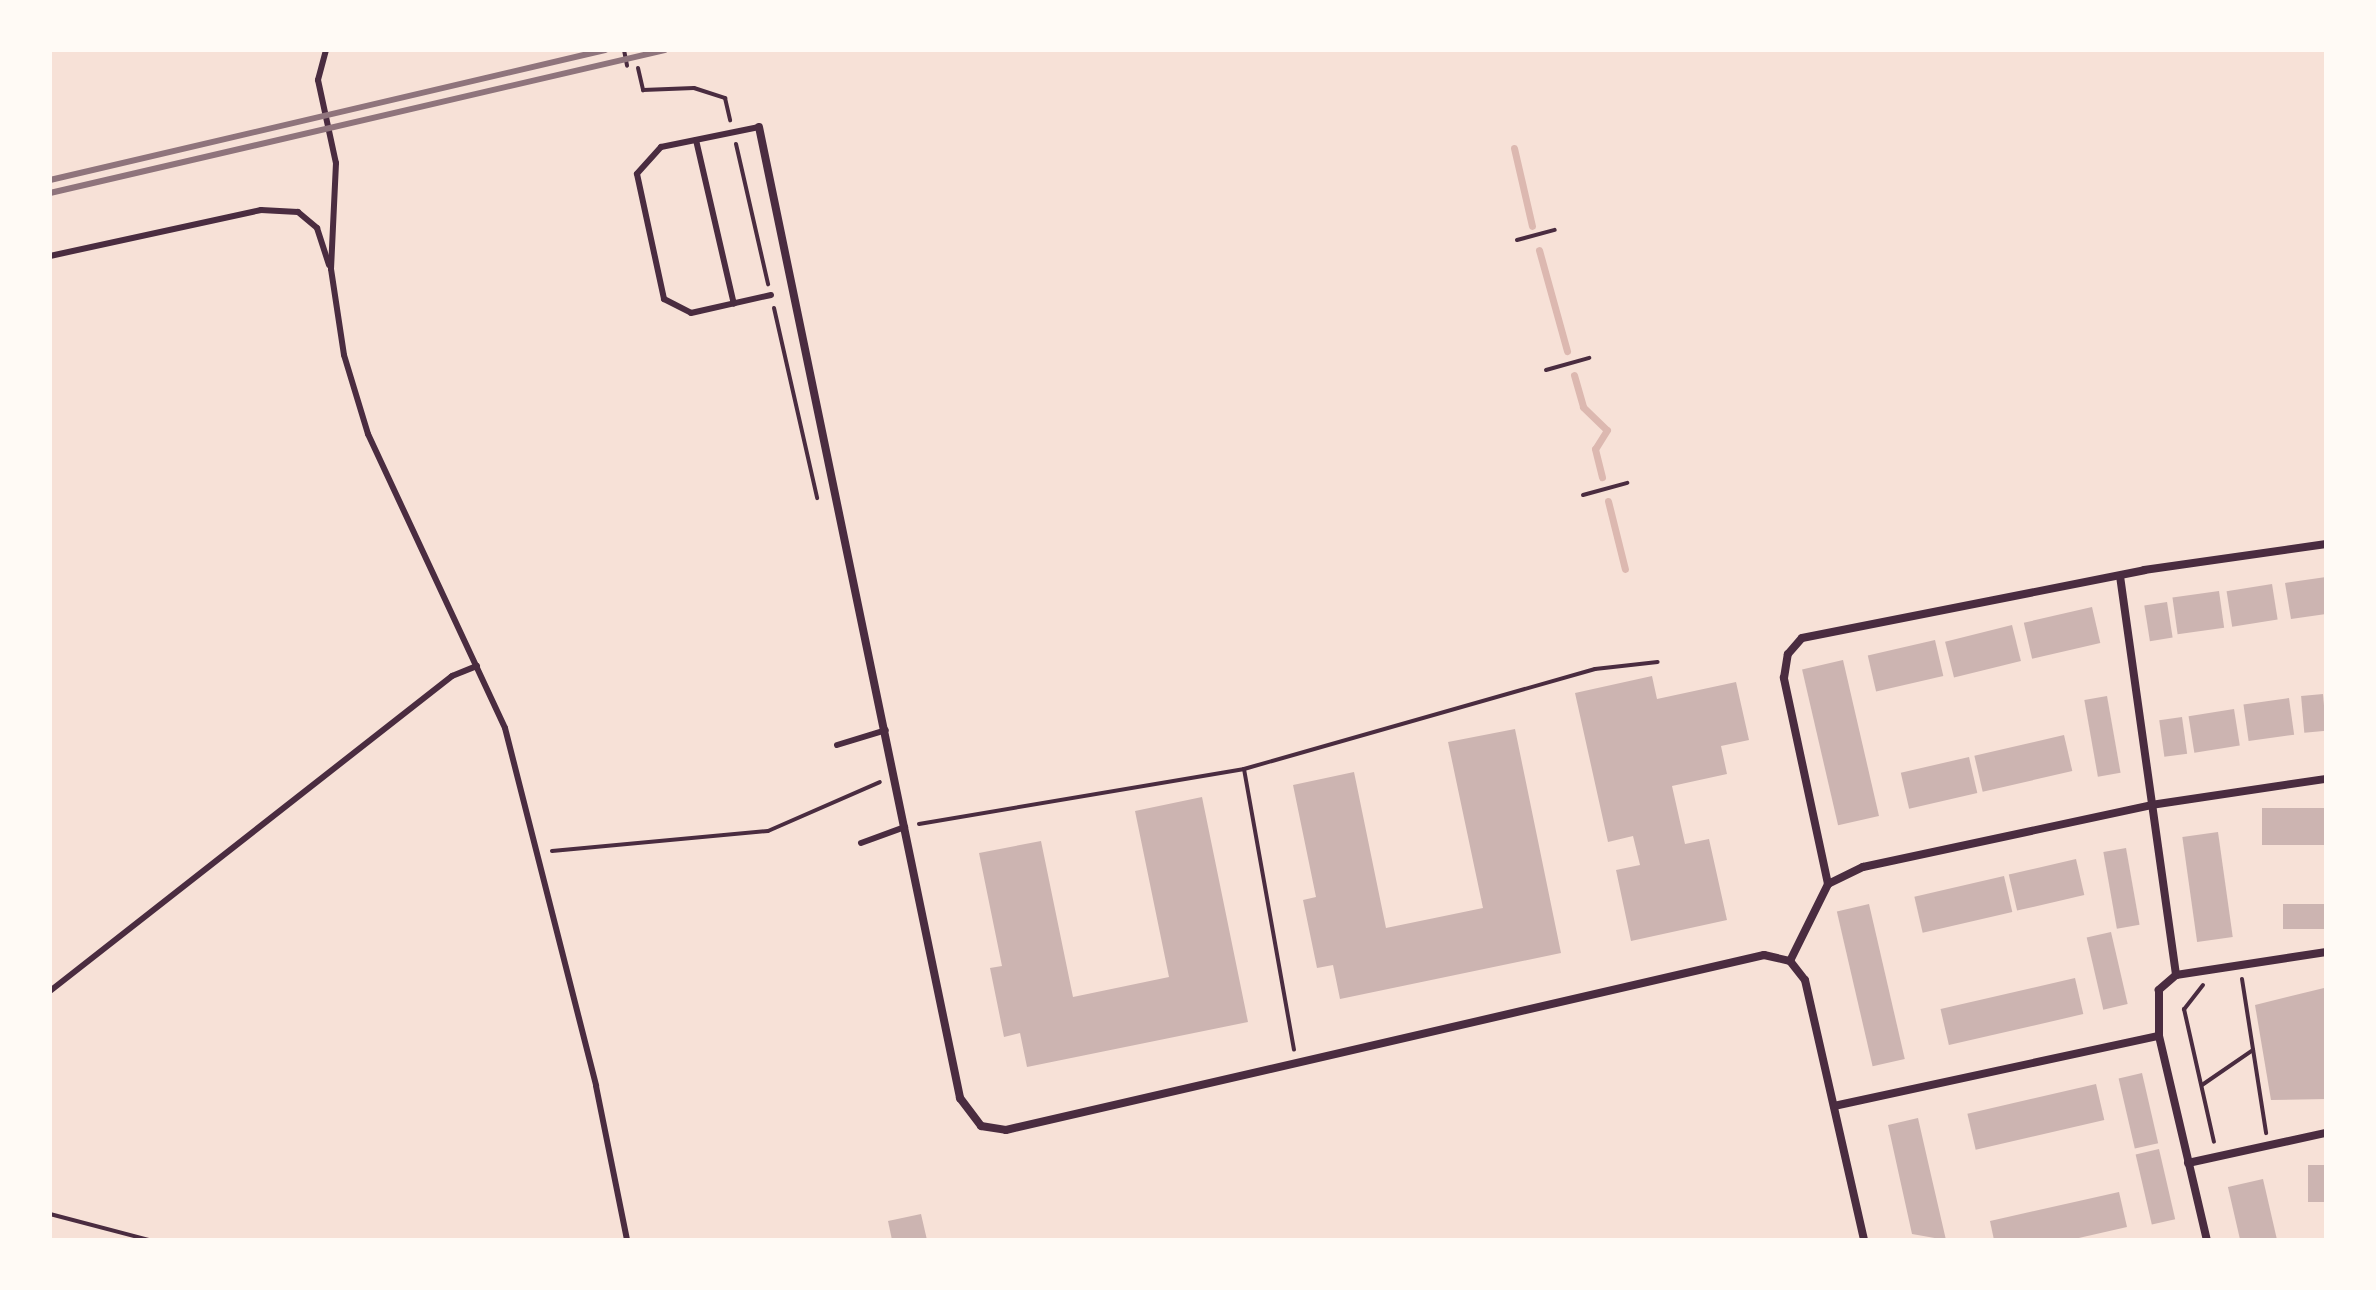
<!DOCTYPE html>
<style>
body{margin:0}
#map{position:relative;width:2376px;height:1290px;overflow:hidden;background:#f7e1d7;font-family:"Asap Condensed",sans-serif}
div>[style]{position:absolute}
.stream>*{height:7px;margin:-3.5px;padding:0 3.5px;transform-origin:3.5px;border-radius:3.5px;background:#dcb8b0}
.building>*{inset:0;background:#ccb4b1;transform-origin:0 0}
.path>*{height:4px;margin:-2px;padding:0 2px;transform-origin:2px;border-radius:2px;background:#4a2c40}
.service>*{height:6px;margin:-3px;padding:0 3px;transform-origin:3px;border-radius:3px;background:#4a2c40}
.minor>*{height:8px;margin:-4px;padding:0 4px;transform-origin:4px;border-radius:4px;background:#4a2c40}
.rail>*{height:6px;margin:-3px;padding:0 3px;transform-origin:3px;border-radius:3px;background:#8f747c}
span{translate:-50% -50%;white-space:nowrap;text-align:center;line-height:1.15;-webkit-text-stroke:7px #fffaf5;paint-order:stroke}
.frame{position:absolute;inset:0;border:52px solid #fffaf5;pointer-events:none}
</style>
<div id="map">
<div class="stream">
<i style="left:1514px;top:148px;width:80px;rotate:77deg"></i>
<i style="left:1539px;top:250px;width:105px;rotate:74.5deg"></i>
<i style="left:1574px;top:375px;width:33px;rotate:74deg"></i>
<i style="left:1583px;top:407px;width:33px;rotate:44deg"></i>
<i style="left:1607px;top:430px;width:22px;rotate:122deg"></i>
<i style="left:1595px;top:449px;width:29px;rotate:76deg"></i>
<i style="left:1608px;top:501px;width:70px;rotate:76deg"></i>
</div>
<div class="building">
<i style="clip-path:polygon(2326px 577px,2326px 614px,2291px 619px,2285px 583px)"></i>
<i style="left:2272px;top:584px;width:36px;height:46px;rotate:81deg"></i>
<i style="left:2219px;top:591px;width:37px;height:47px;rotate:82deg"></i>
<i style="left:2167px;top:602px;width:36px;height:23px;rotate:81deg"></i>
<i style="left:2092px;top:607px;width:37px;height:70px;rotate:77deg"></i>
<i style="left:2012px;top:625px;width:37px;height:69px;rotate:76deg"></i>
<i style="left:1935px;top:640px;width:37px;height:69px;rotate:77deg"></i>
<i style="left:1843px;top:660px;width:160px;height:42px;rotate:77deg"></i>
<i style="clip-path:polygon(1652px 676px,1657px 699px,1736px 682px,1749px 740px,1721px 746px,1727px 774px,1672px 786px,1685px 844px,1709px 839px,1727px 920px,1631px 941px,1616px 870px,1640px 865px,1633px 836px,1608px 842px,1575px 693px)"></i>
<i style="left:2323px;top:694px;width:37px;height:22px;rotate:85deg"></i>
<i style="left:2107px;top:696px;width:78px;height:23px;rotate:80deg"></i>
<i style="left:2289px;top:698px;width:37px;height:46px;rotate:82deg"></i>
<i style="left:2234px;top:709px;width:37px;height:46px;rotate:81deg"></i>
<i style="left:2182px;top:717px;width:37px;height:23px;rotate:82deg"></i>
<i style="clip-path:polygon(1515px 729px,1561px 953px,1340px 999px,1333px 965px,1317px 968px,1303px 900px,1316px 897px,1293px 785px,1354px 772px,1386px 928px,1483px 908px,1448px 742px)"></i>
<i style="left:2064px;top:735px;width:37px;height:92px;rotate:77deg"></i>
<i style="left:1969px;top:757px;width:37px;height:70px;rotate:77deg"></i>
<i style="clip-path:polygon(1202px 797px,1248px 1022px,1027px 1067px,1020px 1033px,1004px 1037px,990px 968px,1002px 966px,979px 853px,1041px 841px,1073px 997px,1169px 977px,1135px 811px)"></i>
<i style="left:2326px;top:808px;width:37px;height:64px;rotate:90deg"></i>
<i style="left:2218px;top:832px;width:106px;height:36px;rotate:82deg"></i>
<i style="left:2126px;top:848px;width:78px;height:23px;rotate:80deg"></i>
<i style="left:2076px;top:859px;width:37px;height:69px;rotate:77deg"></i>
<i style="left:2004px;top:876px;width:37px;height:92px;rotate:77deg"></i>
<i style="left:1869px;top:904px;width:159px;height:33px;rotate:77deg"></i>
<i style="left:2326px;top:904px;width:25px;height:43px;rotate:90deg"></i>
<i style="left:2111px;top:932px;width:74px;height:25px;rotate:77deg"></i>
<i style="left:2075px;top:978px;width:37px;height:138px;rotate:77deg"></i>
<i style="clip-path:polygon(2324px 988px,2326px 1099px,2271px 1100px,2255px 1005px)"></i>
<i style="left:2142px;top:1073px;width:72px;height:24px;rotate:77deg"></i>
<i style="left:2096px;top:1084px;width:37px;height:132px;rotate:77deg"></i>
<i style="clip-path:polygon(1918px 1118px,1928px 1162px,1946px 1240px,1912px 1234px,1888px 1125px)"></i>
<i style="left:2159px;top:1149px;width:72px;height:24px;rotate:77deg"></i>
<i style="left:2308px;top:1165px;width:18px;height:37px"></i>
<i style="left:2263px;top:1179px;width:63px;height:36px;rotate:77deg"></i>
<i style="clip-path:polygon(2119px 1192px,2127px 1227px,2070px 1240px,1994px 1240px,1990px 1221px)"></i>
<i style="clip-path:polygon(921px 1214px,927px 1240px,892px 1240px,888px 1221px)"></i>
</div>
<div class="path">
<i style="left:624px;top:50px;width:16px;rotate:79deg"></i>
<i style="left:638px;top:68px;width:23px;rotate:77deg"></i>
<i style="left:643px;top:90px;width:51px;rotate:-2.2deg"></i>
<i style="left:694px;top:88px;width:33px;rotate:18deg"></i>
<i style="left:725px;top:98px;width:23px;rotate:77deg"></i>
<i style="left:736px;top:144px;width:144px;rotate:77.1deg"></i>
<i style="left:1517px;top:240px;width:39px;rotate:-15deg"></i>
<i style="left:774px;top:308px;width:195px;rotate:77.2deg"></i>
<i style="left:1546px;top:370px;width:45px;rotate:-15.6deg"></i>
<i style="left:1583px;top:495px;width:46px;rotate:-15.3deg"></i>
<i style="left:1244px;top:769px;width:285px;rotate:79.9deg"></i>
<i style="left:919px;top:824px;width:330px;rotate:-9.6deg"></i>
<i style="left:1244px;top:769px;width:365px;rotate:-15.9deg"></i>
<i style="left:1595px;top:669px;width:63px;rotate:-6.3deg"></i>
<i style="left:552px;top:851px;width:217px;rotate:-5.3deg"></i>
<i style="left:768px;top:831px;width:122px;rotate:-23.6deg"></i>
<i style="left:2242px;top:979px;width:156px;rotate:81.1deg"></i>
<i style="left:2203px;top:985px;width:31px;rotate:128deg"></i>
<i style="left:2184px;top:1009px;width:136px;rotate:77.3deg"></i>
<i style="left:2202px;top:1085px;width:62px;rotate:-34.5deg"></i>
<i style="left:50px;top:1214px;width:102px;rotate:14.7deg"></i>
</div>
<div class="service">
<i style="left:326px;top:50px;width:31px;rotate:105deg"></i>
<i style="left:318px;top:80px;width:85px;rotate:77.8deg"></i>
<i style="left:336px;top:163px;width:106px;rotate:92.7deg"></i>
<i style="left:331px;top:269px;width:87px;rotate:81.4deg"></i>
<i style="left:344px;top:355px;width:83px;rotate:73.1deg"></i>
<i style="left:368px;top:434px;width:324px;rotate:65deg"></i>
<i style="left:505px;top:728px;width:369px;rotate:75.7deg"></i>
<i style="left:596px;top:1086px;width:157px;rotate:78.6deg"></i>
<i style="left:759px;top:127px;width:100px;rotate:168.5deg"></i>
<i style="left:661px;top:147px;width:36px;rotate:132deg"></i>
<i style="left:637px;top:174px;width:128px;rotate:77.8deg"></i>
<i style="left:664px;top:299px;width:30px;rotate:27deg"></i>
<i style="left:691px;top:313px;width:82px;rotate:-12.7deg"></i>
<i style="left:696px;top:140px;width:168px;rotate:77deg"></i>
<i style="left:50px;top:256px;width:216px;rotate:-12.3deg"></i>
<i style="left:261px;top:210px;width:37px;rotate:3deg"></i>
<i style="left:298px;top:212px;width:25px;rotate:40deg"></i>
<i style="left:317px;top:228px;width:39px;rotate:72deg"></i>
<i style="left:837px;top:745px;width:51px;rotate:-17deg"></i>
<i style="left:861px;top:843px;width:47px;rotate:-20deg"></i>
<i style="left:50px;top:991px;width:511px;rotate:-38.08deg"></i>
<i style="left:452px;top:676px;width:27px;rotate:-22deg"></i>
</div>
<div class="minor">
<i style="left:759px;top:127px;width:992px;rotate:78.3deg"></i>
<i style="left:960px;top:1098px;width:35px;rotate:53deg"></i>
<i style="left:981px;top:1126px;width:25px;rotate:9deg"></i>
<i style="left:1006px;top:1130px;width:778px;rotate:-13deg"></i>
<i style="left:1764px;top:955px;width:27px;rotate:13deg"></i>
<i style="left:1790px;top:961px;width:24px;rotate:52deg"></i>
<i style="left:1805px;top:980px;width:267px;rotate:77.2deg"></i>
<i style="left:2120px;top:576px;width:403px;rotate:82deg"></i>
<i style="left:2176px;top:975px;width:23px;rotate:139deg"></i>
<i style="left:2159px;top:990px;width:46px;rotate:90deg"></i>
<i style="left:2159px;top:1036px;width:210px;rotate:76.8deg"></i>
<i style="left:1828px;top:884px;width:211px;rotate:-102.1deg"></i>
<i style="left:1784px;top:678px;width:24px;rotate:-81deg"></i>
<i style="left:1788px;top:654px;width:21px;rotate:-49deg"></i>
<i style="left:1802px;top:638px;width:349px;rotate:-11.2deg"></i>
<i style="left:2144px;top:570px;width:184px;rotate:-8.1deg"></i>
<i style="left:1790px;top:961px;width:86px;rotate:-63.7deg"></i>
<i style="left:1828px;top:884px;width:39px;rotate:-26deg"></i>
<i style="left:1863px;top:867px;width:295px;rotate:-12.1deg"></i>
<i style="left:2151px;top:805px;width:177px;rotate:-8.5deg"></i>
<i style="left:2176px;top:975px;width:152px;rotate:-8.7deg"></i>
<i style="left:1834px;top:1106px;width:332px;rotate:-12.2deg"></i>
<i style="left:2188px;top:1163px;width:141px;rotate:-12.3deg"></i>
</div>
<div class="rail">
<i style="left:50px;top:180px;width:570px;rotate:-13.18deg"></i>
<i style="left:50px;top:193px;width:631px;rotate:-13.09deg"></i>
</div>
<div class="frame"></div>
</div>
